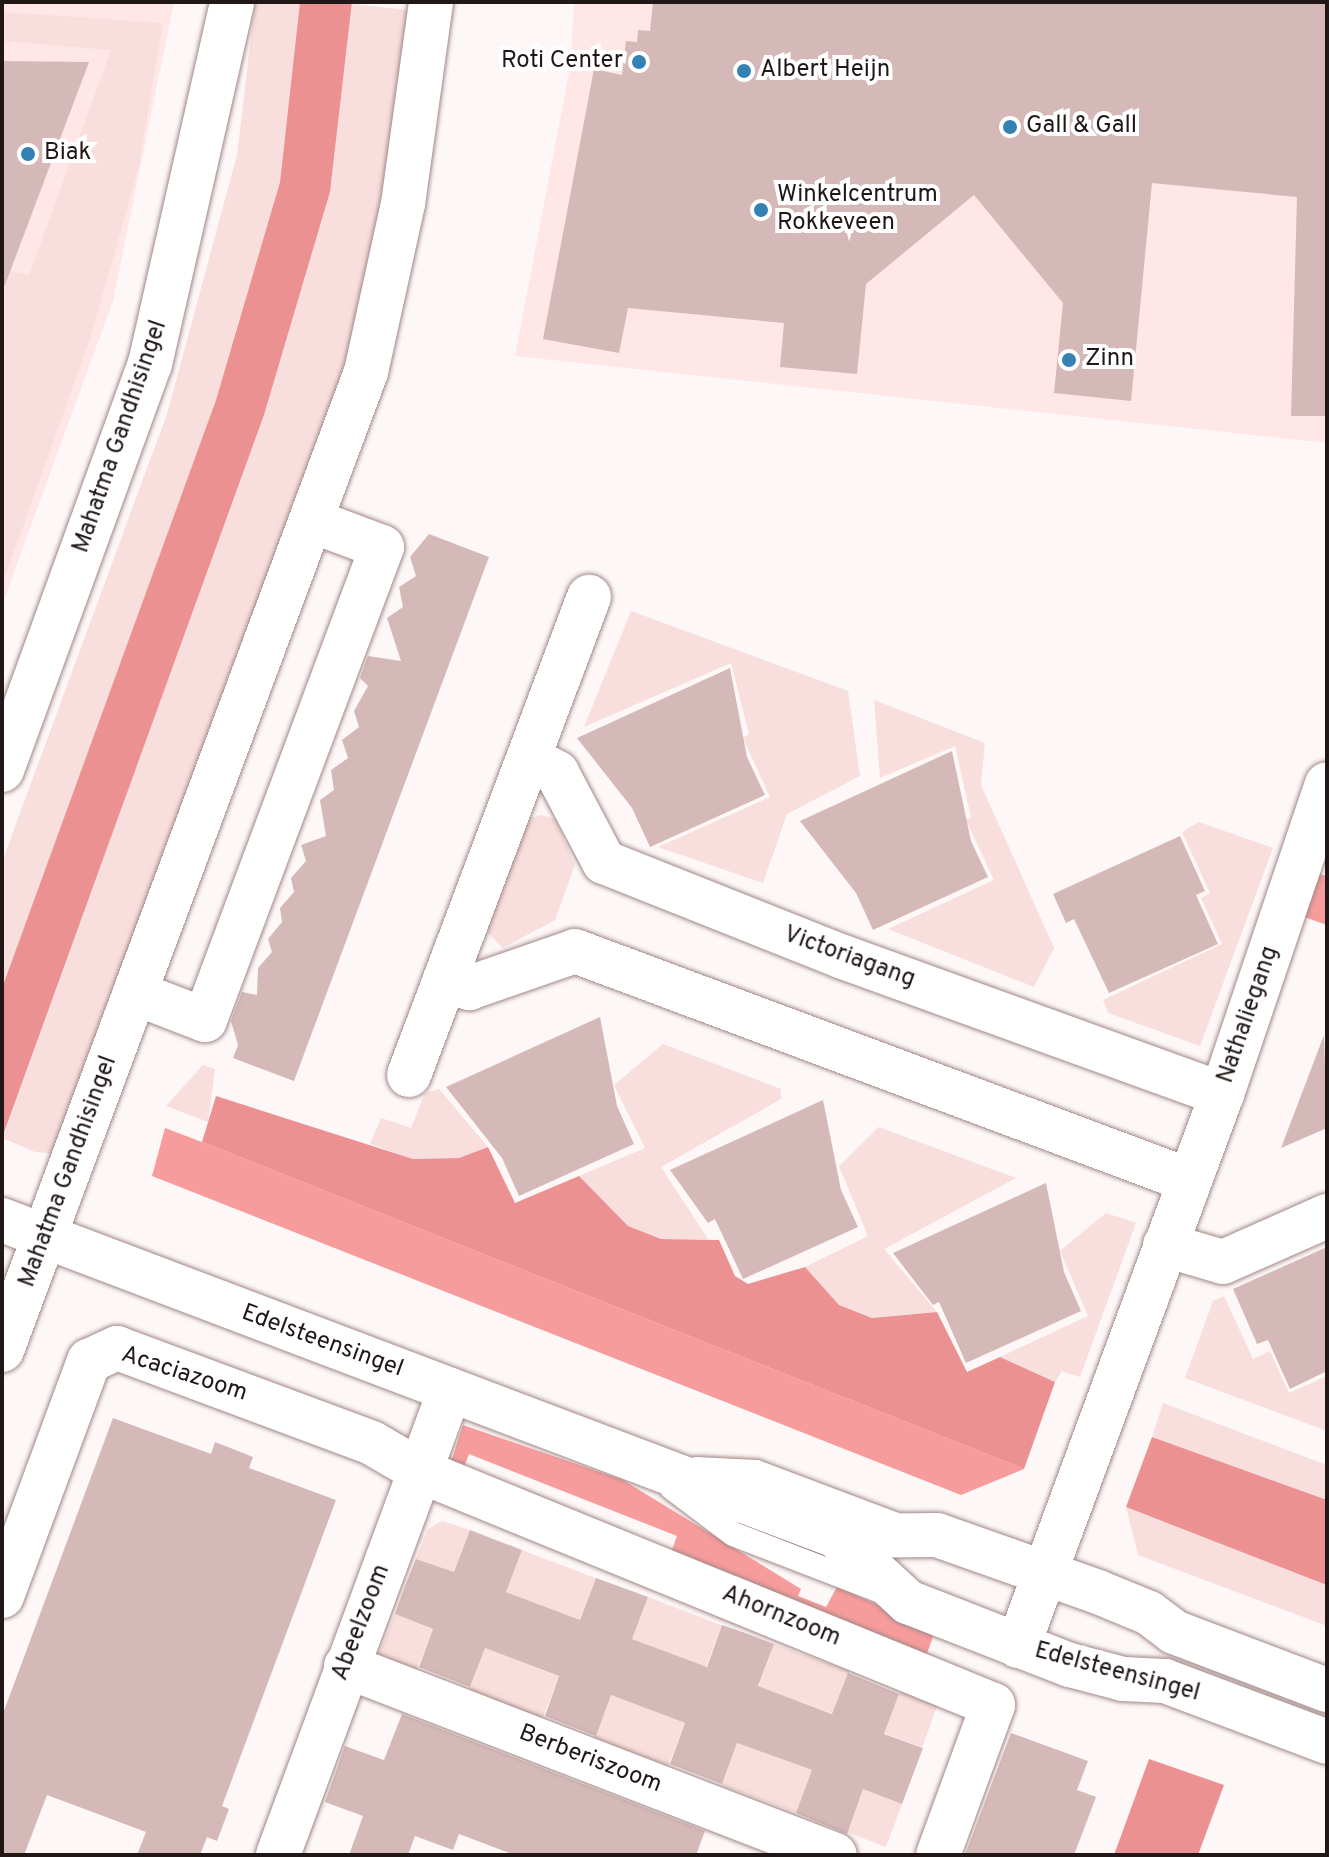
<!DOCTYPE html>
<style>
body{margin:0}
#map{position:relative;width:1329px;height:1857px;overflow:hidden;background:#fdf7f7;font-family:Overpass,sans-serif}
div>[style]{position:absolute}
.built>*{inset:0;background:#fee7e6}
.green>*{inset:0;background:#f8dedd;transform-origin:0 0}
.forest>*{inset:0;background:#f79c9c}
.water>*{inset:0;background:#ec9192}
.building>*{inset:0;background:#d5b9b8}
.roads{filter:drop-shadow(0 0 2px #a18786) drop-shadow(0 0 2px #a18786)}
.service>*{height:24px;margin:-12px;padding:0 12px;transform-origin:12px;border-radius:12px;background:#fff}
.minor>*{height:44px;margin:-22px;padding:0 22px;transform-origin:22px;border-radius:22px;background:#fff}
.tertiary>*{height:44px;margin:-22px;padding:0 22px;transform-origin:22px;border-radius:22px;background:#fff}
.dots>*{width:22px;height:22px;translate:-50% -50%;box-sizing:border-box;border:4px solid #fff;border-radius:50%}
span{translate:-50% -50%;white-space:nowrap;text-align:center;line-height:1.15;-webkit-text-stroke:8px #fff;paint-order:stroke}
.poi-label{font-size:24px;color:#201716}
.right{translate:-100% -50%;text-align:right}
.left{translate:0 -50%;text-align:left}
.street-label{font-size:24px;color:#201716}
.frame{position:absolute;inset:0;border:4px solid #201716;pointer-events:none}
</style>
<div id="map">
<div class="built">
<i style="clip-path:polygon(2px 2px,174px 2px,113px 301px,2px 605px)"></i>
<i style="clip-path:polygon(574px 2px,1327px 2px,1327px 443px,515px 356px,571px 62px)"></i>
</div>
<div class="green">
<i style="clip-path:polygon(255px 2px,300px 2px,280px 182px,216px 400px,2px 988px,2px 862px,167px 414px,237px 155px)"></i>
<i style="clip-path:polygon(352px 4px,418px 11px,393px 203px,332px 437px,67px 1155px,35px 1152px,2px 1138px,264px 415px,330px 192px)"></i>
<i style="clip-path:polygon(2px 12px,163px 23px,138px 171px,90px 339px,2px 585px,2px 269px,29px 275px,111px 50px,2px 41px)"></i>
<i style="clip-path:polygon(631px 611px,848px 691px,860px 776px,787px 814px,763px 883px,658px 847px,770px 797px,743px 738px,749px 734px,731px 663px,584px 727px)"></i>
<i style="clip-path:polygon(874px 700px,985px 743px,981px 785px,1054px 948px,1034px 987px,888px 929px,994px 880px,966px 820px,971px 817px,955px 746px,880px 778px)"></i>
<i style="clip-path:polygon(541px 815px,555px 819px,575px 865px,555px 920px,503px 948px,484px 929px,526px 820px)"></i>
<i style="clip-path:polygon(1199px 822px,1273px 848px,1200px 1046px,1108px 1013px,1103px 1000px,1222px 944px,1201px 898px,1210px 893px,1182px 832px)"></i>
<i style="clip-path:polygon(663px 1044px,781px 1089px,781px 1099px,661px 1167px,708px 1239px,661px 1239px,628px 1226px,579px 1176px,645px 1148px,614px 1085px)"></i>
<i style="clip-path:polygon(203px 1065px,215px 1069px,208px 1122px,166px 1106px)"></i>
<i style="clip-path:polygon(439px 1089px,488px 1147px,459px 1158px,413px 1159px,370px 1144px,381px 1118px,411px 1128px,425px 1093px)"></i>
<i style="clip-path:polygon(879px 1127px,1016px 1178px,884px 1249px,937px 1312px,872px 1318px,839px 1305px,805px 1267px,868px 1236px,839px 1166px)"></i>
<i style="clip-path:polygon(1106px 1213px,1136px 1223px,1080px 1377px,1062px 1371px,1055px 1382px,1000px 1357px,1088px 1316px,1060px 1251px)"></i>
<i style="clip-path:polygon(1224px 1296px,1253px 1359px,1270px 1351px,1289px 1393px,1327px 1376px,1327px 1431px,1185px 1378px,1213px 1301px)"></i>
<i style="clip-path:polygon(1163px 1403px,1327px 1465px,1327px 1500px,1152px 1437px)"></i>
<i style="clip-path:polygon(1126px 1507px,1327px 1584px,1327px 1626px,1138px 1555px)"></i>
<i style="clip-path:polygon(442px 1521px,470px 1530px,454px 1572px,416px 1559px,428px 1529px)"></i>
<i style="left:522px;top:1550px;width:79px;height:45px;rotate:21deg"></i>
<i style="left:648px;top:1597px;width:79px;height:45px;rotate:21deg"></i>
<i style="left:395px;top:1614px;width:41px;height:45px;rotate:22deg"></i>
<i style="left:774px;top:1644px;width:80px;height:45px;rotate:20deg"></i>
<i style="left:485px;top:1648px;width:79px;height:45px;rotate:21deg"></i>
<i style="left:900px;top:1691px;width:40px;height:45px;rotate:20deg"></i>
<i style="left:611px;top:1695px;width:79px;height:46px;rotate:21deg"></i>
<i style="left:737px;top:1743px;width:80px;height:45px;rotate:20deg"></i>
<i style="left:863px;top:1789px;width:42px;height:46px;rotate:21deg"></i>
</div>
<div class="forest">
<i style="clip-path:polygon(1320px 874px,1327px 876px,1327px 925px,1304px 917px)"></i>
<i style="clip-path:polygon(165px 1128px,202px 1142px,1024px 1469px,961px 1495px,152px 1176px)"></i>
<i style="clip-path:polygon(463px 1425px,623px 1480px,801px 1589px,798px 1596px,826px 1607px,837px 1587px,926px 1626px,933px 1637px,926px 1656px,669px 1558px,677px 1536px,469px 1454px,459px 1480px,450px 1465px)"></i>
</div>
<div class="water">
<i style="clip-path:polygon(300px 2px,352px 2px,330px 192px,264px 415px,2px 1138px,2px 988px,216px 400px,280px 182px)"></i>
<i style="clip-path:polygon(216px 1096px,413px 1159px,459px 1158px,488px 1147px,515px 1203px,579px 1176px,628px 1226px,661px 1239px,719px 1240px,735px 1276px,748px 1284px,805px 1267px,839px 1305px,872px 1318px,937px 1312px,967px 1372px,1000px 1357px,1055px 1382px,1024px 1469px,202px 1142px)"></i>
<i style="clip-path:polygon(1152px 1437px,1327px 1500px,1327px 1585px,1126px 1507px)"></i>
<i style="clip-path:polygon(1149px 1759px,1224px 1785px,1198px 1855px,1114px 1855px)"></i>
</div>
<div class="building">
<i style="clip-path:polygon(653px 2px,1327px 2px,1327px 416px,1291px 416px,1297px 197px,1152px 183px,1131px 401px,1054px 393px,1063px 303px,974px 195px,866px 284px,857px 374px,780px 367px,784px 323px,628px 308px,619px 353px,543px 339px,594px 69px,622px 75px,626px 41px,637px 42px,638px 30px,650px 31px)"></i>
<i style="clip-path:polygon(2px 61px,89px 62px,5px 285px,2px 284px)"></i>
<i style="clip-path:polygon(429px 534px,489px 557px,294px 1081px,233px 1058px,238px 1045px,231px 1021px,242px 992px,257px 995px,258px 968px,272px 952px,268px 939px,282px 922px,280px 908px,294px 892px,291px 878px,306px 861px,301px 845px,326px 836px,320px 800px,334px 790px,331px 770px,348px 758px,342px 740px,359px 727px,354px 711px,368px 686px,360px 678px,368px 656px,401px 661px,387px 618px,403px 607px,399px 587px,416px 576px,410px 557px)"></i>
<i style="clip-path:polygon(730px 668px,747px 757px,765px 795px,650px 847px,632px 808px,577px 738px)"></i>
<i style="clip-path:polygon(952px 751px,971px 841px,988px 877px,873px 930px,856px 893px,800px 821px)"></i>
<i style="clip-path:polygon(1180px 836px,1205px 891px,1196px 895px,1218px 944px,1109px 993px,1074px 919px,1066px 923px,1053px 894px)"></i>
<i style="clip-path:polygon(600px 1017px,617px 1106px,634px 1144px,519px 1196px,502px 1158px,446px 1087px)"></i>
<i style="clip-path:polygon(1324px 1035px,1327px 1128px,1281px 1148px)"></i>
<i style="clip-path:polygon(823px 1100px,841px 1190px,858px 1227px,743px 1279px,715px 1219px,708px 1223px,670px 1170px)"></i>
<i style="clip-path:polygon(1046px 1183px,1064px 1272px,1081px 1311px,966px 1363px,939px 1302px,933px 1305px,893px 1253px)"></i>
<i style="clip-path:polygon(1327px 1247px,1327px 1371px,1290px 1389px,1268px 1340px,1257px 1344px,1233px 1289px)"></i>
<i style="clip-path:polygon(113px 1418px,211px 1454px,215px 1442px,233px 1449px,253px 1457px,249px 1468px,336px 1500px,222px 1806px,229px 1809px,217px 1841px,207px 1837px,200px 1855px,137px 1855px,146px 1832px,47px 1795px,24px 1855px,2px 1855px,2px 1716px)"></i>
<i style="clip-path:polygon(470px 1530px,522px 1550px,506px 1592px,580px 1620px,596px 1578px,648px 1597px,632px 1639px,707px 1667px,722px 1625px,748px 1634px,774px 1644px,758px 1686px,832px 1714px,848px 1673px,899px 1694px,884px 1734px,923px 1748px,902px 1804px,863px 1789px,847px 1834px,796px 1813px,812px 1770px,737px 1743px,722px 1784px,670px 1764px,685px 1723px,611px 1695px,596px 1736px,545px 1716px,559px 1676px,485px 1648px,470px 1687px,419px 1667px,433px 1629px,395px 1614px,405px 1586px,416px 1559px,454px 1572px)"></i>
<i style="clip-path:polygon(402px 1714px,705px 1831px,696px 1855px,515px 1855px,459px 1834px,453px 1850px,415px 1836px,408px 1855px,349px 1855px,363px 1816px,325px 1802px,345px 1746px,384px 1760px)"></i>
<i style="clip-path:polygon(1011px 1733px,1088px 1761px,1077px 1790px,1096px 1797px,1074px 1855px,965px 1855px)"></i>
</div>
<div class="roads">
<div class="service">
<i style="left:696px;top:1469px;width:60px;rotate:2.9deg"></i>
<i style="left:756px;top:1472px;width:151px;rotate:20.6deg"></i>
<i style="left:672px;top:1488px;width:76px;rotate:37deg"></i>
<i style="left:733px;top:1534px;width:155px;rotate:21.1deg"></i>
</div>
<div class="minor">
<i style="left:529px;top:758px;width:32px;rotate:28deg"></i>
<i style="left:557px;top:773px;width:101px;rotate:62.2deg"></i>
<i style="left:604px;top:862px;width:257px;rotate:21.7deg"></i>
<i style="left:843px;top:957px;width:403px;rotate:19.9deg"></i>
<i style="left:445px;top:979px;width:26px;rotate:21deg"></i>
<i style="left:469px;top:988px;width:112px;rotate:-19.2deg"></i>
<i style="left:575px;top:951px;width:654px;rotate:20.48deg"></i>
<i style="left:135px;top:993px;width:75px;rotate:21.1deg"></i>
<i style="left:205px;top:1020px;width:505px;rotate:-69.48deg"></i>
<i style="left:382px;top:547px;width:72px;rotate:-159.5deg"></i>
<i style="left:409px;top:1075px;width:511px;rotate:-69.37deg"></i>
<i style="left:1165px;top:1245px;width:60px;rotate:16.3deg"></i>
<i style="left:1223px;top:1262px;width:114px;rotate:-23.9deg"></i>
<i style="left:2px;top:1596px;width:251px;rotate:-69.7deg"></i>
<i style="left:89px;top:1361px;width:31px;rotate:-25deg"></i>
<i style="left:117px;top:1348px;width:272px;rotate:20.4deg"></i>
<i style="left:372px;top:1443px;width:56px;rotate:30.3deg"></i>
<i style="left:420px;top:1471px;width:619px;rotate:22.21deg"></i>
<i style="left:993px;top:1705px;width:160px;rotate:110.1deg"></i>
<i style="left:1018px;top:1646px;width:588px;rotate:-69.72deg"></i>
<i style="left:1222px;top:1094px;width:327px;rotate:-71.3deg"></i>
<i style="left:346px;top:1666px;width:524px;rotate:21.13deg"></i>
<i style="left:278px;top:1855px;width:496px;rotate:-69.7deg"></i>
</div>
<div class="tertiary">
<i style="left:2px;top:770px;width:432px;rotate:-70deg"></i>
<i style="left:150px;top:364px;width:371px;rotate:-77.2deg"></i>
<i style="left:2px;top:1220px;width:892px;rotate:20.75deg"></i>
<i style="left:836px;top:1536px;width:101px;rotate:-0.6deg"></i>
<i style="left:937px;top:1535px;width:171px;rotate:19.5deg"></i>
<i style="left:1098px;top:1592px;width:55px;rotate:22.4deg"></i>
<i style="left:1149px;top:1613px;width:31px;rotate:37deg"></i>
<i style="left:1174px;top:1632px;width:164px;rotate:20.8deg"></i>
<i style="left:2px;top:1350px;width:1044px;rotate:-69.59deg"></i>
<i style="left:366px;top:372px;width:172px;rotate:-77.6deg"></i>
<i style="left:403px;top:204px;width:204px;rotate:-82.1deg"></i>
<i style="left:836px;top:1536px;width:98px;rotate:42.5deg"></i>
<i style="left:908px;top:1602px;width:174px;rotate:21.3deg"></i>
<i style="left:1070px;top:1665px;width:55px;rotate:14.8deg"></i>
<i style="left:1123px;top:1679px;width:42px;rotate:2.7deg"></i>
<i style="left:1165px;top:1681px;width:173px;rotate:20.6deg"></i>
</div>
</div>
<div class="dots">
<i style="left:639px;top:62px;background:#3481b4"></i>
<i style="left:744px;top:71px;background:#3481b4"></i>
<i style="left:1010px;top:127px;background:#3481b4"></i>
<i style="left:28px;top:154px;background:#3481b4"></i>
<i style="left:761px;top:210px;background:#3481b4"></i>
<i style="left:1069px;top:360px;background:#3481b4"></i>
</div>
<div class="poi-label">
<span class="right" style="left:623px;top:62px">Roti Center</span>
<span class="left" style="left:760px;top:71px">Albert Heijn</span>
<span class="left" style="left:1026px;top:127px">Gall &amp; Gall</span>
<span class="left" style="left:44px;top:154px">Biak</span>
<span class="left" style="left:777px;top:210px">Winkelcentrum<br>Rokkeveen</span>
<span class="left" style="left:1085px;top:360px">Zinn</span>
</div>
<div class="street-label">
<span style="left:121px;top:437px;rotate:-71deg">Mahatma Gandhisingel</span>
<span style="left:849px;top:958px;rotate:20deg">Victoriagang</span>
<span style="left:1249px;top:1015px;rotate:-71deg">Nathaliegang</span>
<span style="left:69px;top:1172px;rotate:-70deg">Mahatma Gandhisingel</span>
<span style="left:322px;top:1342px;rotate:20deg">Edelsteensingel</span>
<span style="left:184px;top:1375px;rotate:18deg">Acaciazoom</span>
<span style="left:781px;top:1617px;rotate:22deg">Ahornzoom</span>
<span style="left:362px;top:1623px;rotate:-69deg">Abeelzoom</span>
<span style="left:1117px;top:1673px;rotate:15deg">Edelsteensingel</span>
<span style="left:590px;top:1760px;rotate:21deg">Berberiszoom</span>
</div>
<div class="frame"></div>
</div>
